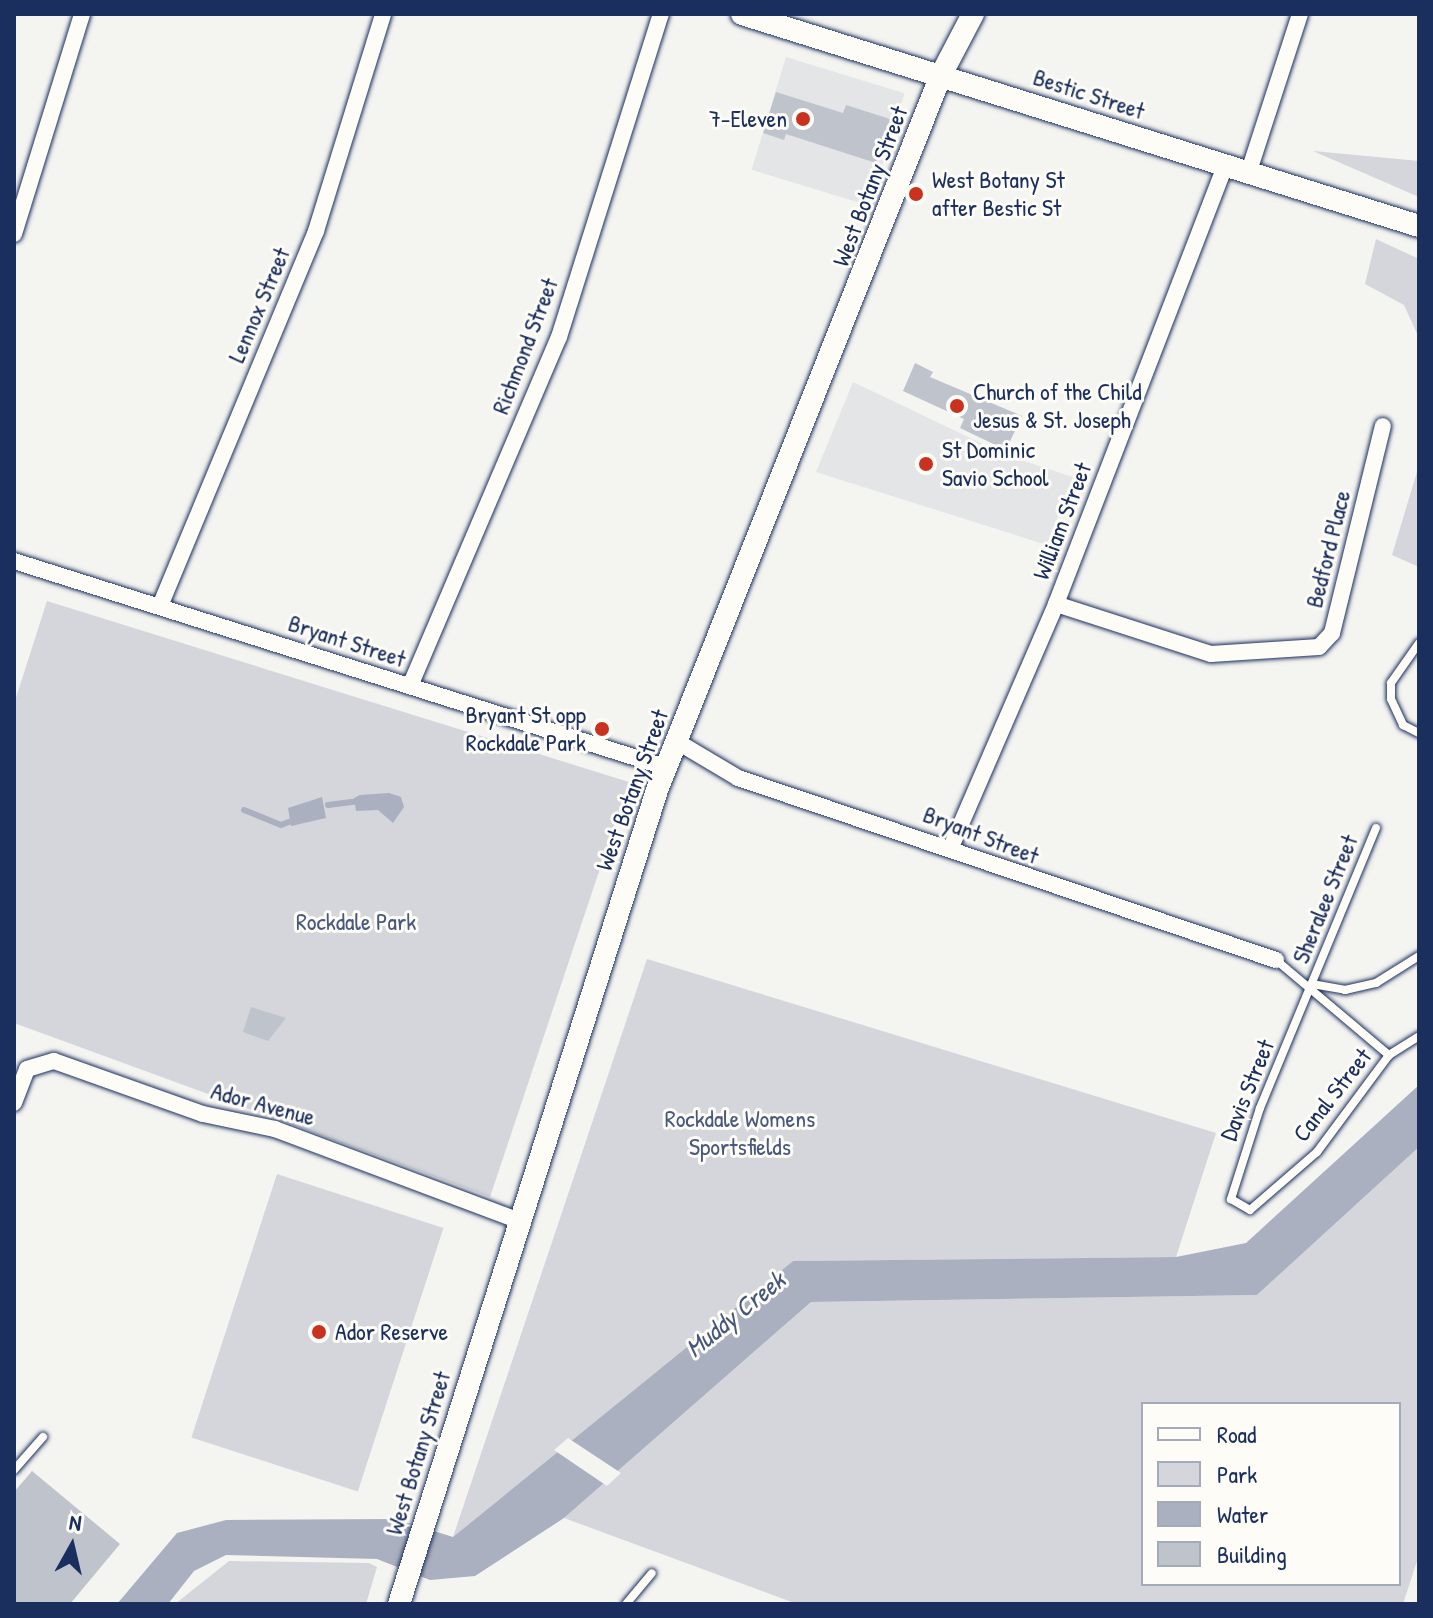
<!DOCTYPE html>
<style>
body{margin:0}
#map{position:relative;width:1433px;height:1618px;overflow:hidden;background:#f4f4f1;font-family:"Patrick Hand",sans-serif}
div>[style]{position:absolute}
.built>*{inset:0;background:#e4e5e6;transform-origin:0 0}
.green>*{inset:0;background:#d4d6db;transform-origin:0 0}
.water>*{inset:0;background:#aab0bf}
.pier>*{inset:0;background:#f4f4f1}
.stream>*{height:6px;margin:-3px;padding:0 3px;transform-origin:3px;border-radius:3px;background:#aab0bf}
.building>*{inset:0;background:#bfc3cc}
.roads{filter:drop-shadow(0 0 2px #1b2f5e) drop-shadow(0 0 2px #1b2f5e)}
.lane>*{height:8px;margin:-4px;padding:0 4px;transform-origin:4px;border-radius:4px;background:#fdfcf7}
.street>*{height:16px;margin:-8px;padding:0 8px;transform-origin:8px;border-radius:8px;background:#fdfcf7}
.secondary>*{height:22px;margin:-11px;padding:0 11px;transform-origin:11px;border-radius:11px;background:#fdfcf7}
.dots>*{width:22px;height:22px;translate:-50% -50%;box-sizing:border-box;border:4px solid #fdfcf7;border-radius:50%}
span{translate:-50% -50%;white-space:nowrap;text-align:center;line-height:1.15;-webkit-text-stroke:6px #fdfcf7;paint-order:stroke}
.street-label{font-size:24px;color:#1b2f5e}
.poi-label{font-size:24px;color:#1b2f5e}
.right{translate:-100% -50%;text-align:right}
.left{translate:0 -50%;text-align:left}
.park-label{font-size:24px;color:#49597d}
.water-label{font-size:26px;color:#46567b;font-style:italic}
.frame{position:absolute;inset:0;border:16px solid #1b2f5e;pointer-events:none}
.legend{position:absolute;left:1141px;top:1402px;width:260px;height:184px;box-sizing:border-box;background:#fdfcf7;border:2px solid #a3aaba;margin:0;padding:10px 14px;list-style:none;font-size:24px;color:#1b2f5e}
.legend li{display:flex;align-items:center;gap:16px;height:40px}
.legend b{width:40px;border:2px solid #a3aaba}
.north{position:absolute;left:32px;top:1506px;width:80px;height:80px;-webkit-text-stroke:6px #fdfcf7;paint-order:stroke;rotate:8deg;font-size:22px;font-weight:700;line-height:32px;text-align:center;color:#1b2f5e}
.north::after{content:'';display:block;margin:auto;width:28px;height:36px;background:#1b2f5e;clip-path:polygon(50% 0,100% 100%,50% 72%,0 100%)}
</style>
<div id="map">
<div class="built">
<i style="left:786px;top:57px;width:124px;height:118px;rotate:17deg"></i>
<i style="clip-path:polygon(853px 382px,1008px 456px,1073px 477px,1047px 545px,816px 472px)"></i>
</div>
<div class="green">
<i style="clip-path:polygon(1313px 151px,1419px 161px,1419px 197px)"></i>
<i style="clip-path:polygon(1376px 239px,1419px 259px,1419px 338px,1404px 305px,1365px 284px)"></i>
<i style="clip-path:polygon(1419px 465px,1419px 567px,1392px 555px)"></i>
<i style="clip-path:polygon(47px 601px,629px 782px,490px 1197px,14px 1023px,14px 704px)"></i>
<i style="clip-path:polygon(647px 959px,1216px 1133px,1176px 1257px,793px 1261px,453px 1537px)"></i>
<i style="clip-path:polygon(evenodd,1419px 1147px,1419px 1555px,1403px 1604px,797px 1604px,564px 1518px,811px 1302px,1257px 1295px,1419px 1147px,1143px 1404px,1399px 1404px,1399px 1584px,1143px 1584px,1143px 1404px)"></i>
<i style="left:277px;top:1174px;width:175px;height:277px;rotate:18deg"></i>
<i style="clip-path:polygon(229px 1561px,369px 1563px,377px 1567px,366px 1604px,175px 1604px)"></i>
</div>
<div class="water">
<i style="clip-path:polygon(389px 793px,401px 797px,404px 807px,393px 823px,378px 810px,356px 811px,354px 798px,360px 795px)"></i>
<i style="clip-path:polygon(322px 797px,326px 818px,291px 826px,288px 808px)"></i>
<i style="clip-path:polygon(1419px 1085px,1419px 1147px,1257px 1295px,811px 1302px,564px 1518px,475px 1576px,430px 1580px,377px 1559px,226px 1555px,194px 1571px,168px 1604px,117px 1604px,177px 1533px,226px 1520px,395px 1519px,453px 1537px,793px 1261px,1176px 1257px,1246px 1243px)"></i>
</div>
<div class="pier">
<i style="clip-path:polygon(568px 1438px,621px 1473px,607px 1486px,554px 1450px)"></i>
</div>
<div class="stream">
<i style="left:328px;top:805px;width:26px;rotate:-7deg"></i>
<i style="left:244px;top:810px;width:40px;rotate:22deg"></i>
<i style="left:281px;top:825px;width:9px;rotate:-21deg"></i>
</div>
<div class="building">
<i style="clip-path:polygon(776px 92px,843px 113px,846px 105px,890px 119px,876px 163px,786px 134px,784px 140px,763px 133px)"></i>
<i style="clip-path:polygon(915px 363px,933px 372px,930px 377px,1022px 416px,1006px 450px,960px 428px,964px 419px,903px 391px)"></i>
<i style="clip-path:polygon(251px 1007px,286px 1018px,268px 1041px,243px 1032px)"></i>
<i style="clip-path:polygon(32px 1471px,120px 1544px,70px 1604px,14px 1604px,14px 1492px)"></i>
</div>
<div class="roads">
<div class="lane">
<i style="left:1419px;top:643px;width:49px;rotate:125deg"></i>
<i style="left:1391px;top:683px;width:16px;rotate:90deg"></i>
<i style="left:1391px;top:699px;width:29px;rotate:65deg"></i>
<i style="left:1403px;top:725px;width:18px;rotate:27deg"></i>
<i style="left:1376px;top:828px;width:303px;rotate:112.5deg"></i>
<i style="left:1260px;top:1108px;width:96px;rotate:107.7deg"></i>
<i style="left:1231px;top:1199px;width:22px;rotate:30deg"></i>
<i style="left:1250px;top:1210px;width:89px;rotate:-40.9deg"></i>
<i style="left:1317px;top:1152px;width:121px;rotate:-53.4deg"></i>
<i style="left:1389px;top:1055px;width:36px;rotate:-32deg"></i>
<i style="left:1276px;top:960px;width:148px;rotate:40.1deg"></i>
<i style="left:1312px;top:984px;width:34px;rotate:10deg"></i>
<i style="left:1345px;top:990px;width:32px;rotate:-13deg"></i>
<i style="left:1376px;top:983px;width:51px;rotate:-32.1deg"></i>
<i style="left:14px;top:1470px;width:44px;rotate:-48.7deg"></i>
<i style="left:626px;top:1604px;width:40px;rotate:-50deg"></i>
</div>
<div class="street">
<i style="left:1249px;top:171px;width:165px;rotate:-72deg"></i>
<i style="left:14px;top:234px;width:230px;rotate:-72.8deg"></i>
<i style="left:14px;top:561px;width:683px;rotate:17.56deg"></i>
<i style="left:1056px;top:604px;width:163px;rotate:17.9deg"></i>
<i style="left:1211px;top:654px;width:108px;rotate:-3.7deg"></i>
<i style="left:1319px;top:647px;width:19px;rotate:-47deg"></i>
<i style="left:1332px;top:633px;width:213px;rotate:-76.2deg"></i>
<i style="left:160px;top:606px;width:406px;rotate:-67.4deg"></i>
<i style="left:316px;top:231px;width:227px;rotate:-72.8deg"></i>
<i style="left:410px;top:686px;width:379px;rotate:-66.9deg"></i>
<i style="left:559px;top:337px;width:339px;rotate:-72.5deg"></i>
<i style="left:676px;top:741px;width:72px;rotate:30.8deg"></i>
<i style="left:738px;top:778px;width:568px;rotate:18.69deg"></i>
<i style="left:951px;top:847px;width:265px;rotate:-66.6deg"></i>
<i style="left:1056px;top:604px;width:470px;rotate:-68.9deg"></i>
<i style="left:14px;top:1103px;width:36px;rotate:-69deg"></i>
<i style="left:27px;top:1069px;width:28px;rotate:-17deg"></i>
<i style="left:54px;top:1061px;width:158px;rotate:19.6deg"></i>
<i style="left:203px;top:1114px;width:74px;rotate:11.8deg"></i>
<i style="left:275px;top:1129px;width:262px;rotate:20.6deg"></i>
</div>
<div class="secondary">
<i style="left:742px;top:14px;width:709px;rotate:17.39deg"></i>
<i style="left:399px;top:1604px;width:854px;rotate:-72.41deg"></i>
<i style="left:657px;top:790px;width:769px;rotate:-68.34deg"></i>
<i style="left:941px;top:75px;width:69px;rotate:-62.3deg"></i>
</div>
</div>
<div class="dots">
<i style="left:803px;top:119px;background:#c8321e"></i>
<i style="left:916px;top:194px;background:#c8321e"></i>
<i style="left:957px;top:406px;background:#c8321e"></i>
<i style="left:926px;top:464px;background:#c8321e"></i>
<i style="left:602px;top:729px;background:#c8321e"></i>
<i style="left:319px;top:1332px;background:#c8321e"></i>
</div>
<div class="street-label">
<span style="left:1089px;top:94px;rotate:18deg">Bestic Street</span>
<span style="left:870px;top:186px;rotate:-69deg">West Botany Street</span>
<span style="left:259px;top:305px;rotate:-67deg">Lennox Street</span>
<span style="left:525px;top:346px;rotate:-69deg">Richmond Street</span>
<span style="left:1062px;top:521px;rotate:-69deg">William Street</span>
<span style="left:1328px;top:549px;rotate:-76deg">Bedford Place</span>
<span style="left:347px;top:641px;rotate:18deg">Bryant Street</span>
<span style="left:632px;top:790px;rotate:-70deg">West Botany Street</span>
<span style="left:981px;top:835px;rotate:21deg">Bryant Street</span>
<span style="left:1325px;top:899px;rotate:-68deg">Sheralee Street</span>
<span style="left:1247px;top:1090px;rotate:-68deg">Davis Street</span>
<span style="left:1332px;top:1095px;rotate:-52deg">Canal Street</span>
<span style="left:263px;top:1104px;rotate:15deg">Ador Avenue</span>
<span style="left:418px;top:1453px;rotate:-73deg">West Botany Street</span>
</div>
<div class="poi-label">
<span class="right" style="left:787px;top:119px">7-Eleven</span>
<span class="left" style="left:932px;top:194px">West Botany St<br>after Bestic St</span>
<span class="left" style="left:973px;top:406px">Church of the Child<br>Jesus &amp; St. Joseph</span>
<span class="left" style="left:942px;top:464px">St Dominic<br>Savio School</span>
<span class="right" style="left:586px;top:729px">Bryant St opp<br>Rockdale Park</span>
<span class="left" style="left:335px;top:1332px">Ador Reserve</span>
</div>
<div class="park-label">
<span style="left:356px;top:922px">Rockdale Park</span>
<span style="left:740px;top:1133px">Rockdale Womens<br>Sportsfields</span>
</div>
<div class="water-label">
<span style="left:735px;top:1314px;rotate:-39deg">Muddy Creek</span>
</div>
<div class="frame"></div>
<ul class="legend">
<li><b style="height:10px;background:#fdfcf7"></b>Road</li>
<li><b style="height:22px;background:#d4d6db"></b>Park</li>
<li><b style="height:22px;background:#aab0bf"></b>Water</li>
<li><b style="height:22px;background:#bfc3cc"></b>Building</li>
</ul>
<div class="north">N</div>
</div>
